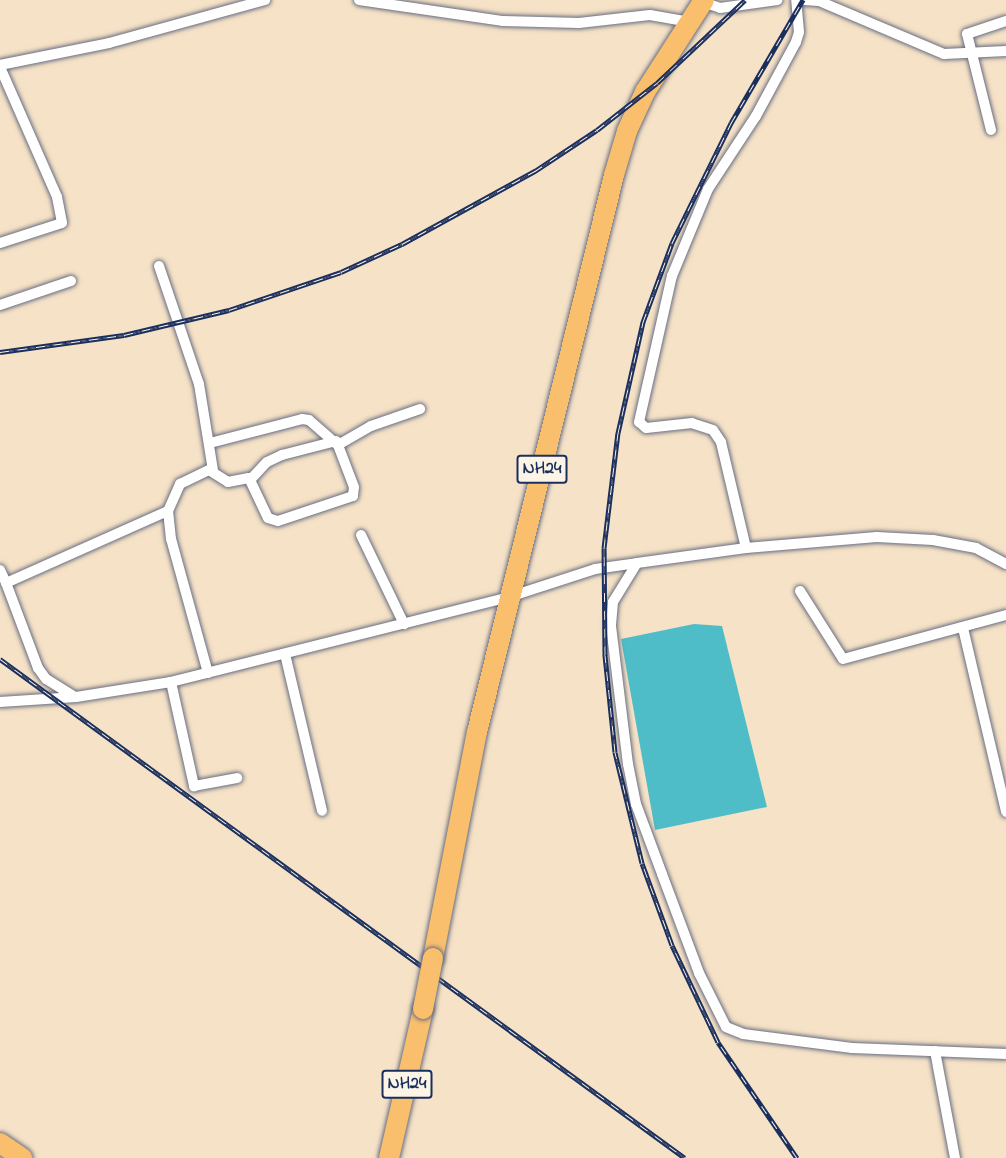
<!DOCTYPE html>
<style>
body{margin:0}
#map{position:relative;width:1006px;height:1158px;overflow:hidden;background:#f6e2c6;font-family:"Indie Flower",sans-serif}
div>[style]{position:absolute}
.water>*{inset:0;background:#4fbdc7}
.roads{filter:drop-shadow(0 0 2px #686e82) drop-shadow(0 0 2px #686e82)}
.street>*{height:10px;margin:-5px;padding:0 5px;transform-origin:5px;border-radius:5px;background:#fff}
.highway>*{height:20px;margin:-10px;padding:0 10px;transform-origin:10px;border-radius:10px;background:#f9bf6d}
.rail>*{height:5px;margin-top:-2.5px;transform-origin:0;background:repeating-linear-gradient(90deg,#fcf5e5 0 9px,#1b2f5e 0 18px);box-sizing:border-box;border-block:2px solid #1b2f5e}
.bridges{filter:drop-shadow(0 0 2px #686e82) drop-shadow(0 0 2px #686e82)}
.highway-bridge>*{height:20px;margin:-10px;padding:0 10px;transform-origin:10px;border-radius:10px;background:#f9bf6d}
span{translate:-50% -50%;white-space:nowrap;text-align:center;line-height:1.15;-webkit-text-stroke:5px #fcf5e5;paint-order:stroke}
.shield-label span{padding:2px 4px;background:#fcf5e5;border:2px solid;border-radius:4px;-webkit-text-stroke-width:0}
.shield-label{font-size:18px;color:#1b2f5e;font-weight:700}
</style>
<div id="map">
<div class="water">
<i style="clip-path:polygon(694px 624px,722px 626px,767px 807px,655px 830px,621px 639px)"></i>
</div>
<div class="roads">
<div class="street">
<i style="left:359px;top:0;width:146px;rotate:8.3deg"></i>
<i style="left:503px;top:21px;width:76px;rotate:1.5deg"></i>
<i style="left:579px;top:23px;width:71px;rotate:-6.4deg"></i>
<i style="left:650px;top:15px;width:39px;rotate:10deg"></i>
<i style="left:804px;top:0;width:15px;rotate:4deg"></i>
<i style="left:819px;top:1px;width:136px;rotate:23deg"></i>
<i style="left:944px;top:54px;width:62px;rotate:-2.8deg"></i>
<i style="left:703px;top:2px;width:18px;rotate:19deg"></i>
<i style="left:720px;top:8px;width:58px;rotate:-8deg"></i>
<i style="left:0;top:65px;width:111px;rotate:-11.4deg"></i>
<i style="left:109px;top:43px;width:162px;rotate:-15.4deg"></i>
<i style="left:0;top:67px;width:142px;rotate:66.3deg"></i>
<i style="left:57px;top:197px;width:26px;rotate:79deg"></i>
<i style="left:62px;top:223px;width:65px;rotate:162.1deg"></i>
<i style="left:991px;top:130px;width:99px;rotate:-104deg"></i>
<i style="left:967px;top:34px;width:41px;rotate:-18.4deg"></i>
<i style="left:159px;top:266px;width:125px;rotate:71.3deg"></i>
<i style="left:199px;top:384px;width:87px;rotate:80.8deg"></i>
<i style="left:0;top:305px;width:75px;rotate:-18.7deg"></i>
<i style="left:210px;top:443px;width:95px;rotate:-14.6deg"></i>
<i style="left:302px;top:419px;width:7px;rotate:8deg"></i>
<i style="left:309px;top:420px;width:38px;rotate:41deg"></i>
<i style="left:251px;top:479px;width:23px;rotate:-47deg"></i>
<i style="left:267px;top:462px;width:17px;rotate:-25deg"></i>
<i style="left:282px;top:455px;width:56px;rotate:-14.5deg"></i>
<i style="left:361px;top:535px;width:99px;rotate:64.2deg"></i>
<i style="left:746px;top:548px;width:109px;rotate:-103.3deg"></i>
<i style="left:721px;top:442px;width:14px;rotate:-124deg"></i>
<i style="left:713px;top:430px;width:22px;rotate:-162deg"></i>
<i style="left:692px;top:423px;width:46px;rotate:173.8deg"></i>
<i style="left:646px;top:428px;width:9px;rotate:-139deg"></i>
<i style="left:639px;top:422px;width:150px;rotate:-77.3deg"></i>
<i style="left:672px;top:276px;width:94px;rotate:-67.5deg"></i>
<i style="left:708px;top:189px;width:87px;rotate:-56.7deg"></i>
<i style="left:756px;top:116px;width:84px;rotate:-61.6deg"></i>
<i style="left:796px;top:42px;width:10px;rotate:-73deg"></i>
<i style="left:799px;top:32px;width:32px;rotate:-95deg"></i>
<i style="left:637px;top:563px;width:46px;rotate:121.6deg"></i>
<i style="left:613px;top:602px;width:24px;rotate:95deg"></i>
<i style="left:611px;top:626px;width:139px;rotate:83deg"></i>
<i style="left:628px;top:764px;width:41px;rotate:78.7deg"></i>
<i style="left:636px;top:804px;width:75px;rotate:69.6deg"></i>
<i style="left:662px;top:874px;width:106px;rotate:69.5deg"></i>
<i style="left:699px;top:973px;width:60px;rotate:63.4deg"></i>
<i style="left:726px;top:1027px;width:18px;rotate:22deg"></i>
<i style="left:743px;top:1034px;width:110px;rotate:7.3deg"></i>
<i style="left:852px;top:1048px;width:154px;rotate:2.2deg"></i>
<i style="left:0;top:570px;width:14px;rotate:65deg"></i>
<i style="left:800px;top:591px;width:80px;rotate:57.7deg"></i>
<i style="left:843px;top:659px;width:169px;rotate:-15.1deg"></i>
<i style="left:963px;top:628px;width:189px;rotate:76.8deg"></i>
<i style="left:285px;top:654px;width:161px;rotate:76.7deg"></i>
<i style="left:208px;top:673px;width:139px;rotate:-105.4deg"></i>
<i style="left:171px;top:539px;width:28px;rotate:-96deg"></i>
<i style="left:168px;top:511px;width:30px;rotate:-66deg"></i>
<i style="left:180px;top:484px;width:32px;rotate:-26deg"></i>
<i style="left:209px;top:470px;width:22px;rotate:32deg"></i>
<i style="left:228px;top:482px;width:21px;rotate:-11deg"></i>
<i style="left:249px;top:478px;width:44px;rotate:64.6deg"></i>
<i style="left:268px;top:518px;width:10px;rotate:17deg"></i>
<i style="left:278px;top:521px;width:79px;rotate:-18.4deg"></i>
<i style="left:353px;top:496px;width:9px;rotate:-84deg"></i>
<i style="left:354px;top:487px;width:45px;rotate:-110.9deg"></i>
<i style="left:338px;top:445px;width:38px;rotate:-30deg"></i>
<i style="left:371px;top:426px;width:52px;rotate:-19.1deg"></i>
<i style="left:171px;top:682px;width:107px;rotate:77.5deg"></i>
<i style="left:194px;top:786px;width:44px;rotate:-10.5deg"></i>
<i style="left:75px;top:697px;width:34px;rotate:-148deg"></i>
<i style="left:46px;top:679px;width:14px;rotate:-126deg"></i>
<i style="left:38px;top:668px;width:91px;rotate:-110.6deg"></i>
<i style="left:6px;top:583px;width:177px;rotate:-24deg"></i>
<i style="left:0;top:702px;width:76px;rotate:-3.8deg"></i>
<i style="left:76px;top:697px;width:96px;rotate:-9deg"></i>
<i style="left:171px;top:682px;width:349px;rotate:-14.1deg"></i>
<i style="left:509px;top:597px;width:90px;rotate:-18deg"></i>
<i style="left:595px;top:569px;width:42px;rotate:-8.1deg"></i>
<i style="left:637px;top:563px;width:110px;rotate:-7.8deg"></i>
<i style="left:746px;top:548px;width:131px;rotate:-4.8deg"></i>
<i style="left:877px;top:537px;width:56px;rotate:3.1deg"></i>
<i style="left:933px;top:540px;width:44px;rotate:10.5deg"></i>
<i style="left:976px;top:548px;width:34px;rotate:28deg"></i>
<i style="left:935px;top:1051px;width:109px;rotate:79.4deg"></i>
</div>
<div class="highway">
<i style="left:433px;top:958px;width:230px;rotate:-79deg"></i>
<i style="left:477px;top:732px;width:574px;rotate:-76.18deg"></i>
<i style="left:614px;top:175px;width:46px;rotate:-73.5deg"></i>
<i style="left:627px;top:131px;width:43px;rotate:-65.2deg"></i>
<i style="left:645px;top:92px;width:109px;rotate:-57.3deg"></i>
<i style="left:0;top:1143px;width:27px;rotate:34deg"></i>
<i style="left:389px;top:1158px;width:153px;rotate:-77.1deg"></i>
</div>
</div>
<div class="rail">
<i style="left:0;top:352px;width:125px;rotate:-7.8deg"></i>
<i style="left:124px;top:335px;width:108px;rotate:-13.4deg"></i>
<i style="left:229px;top:310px;width:118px;rotate:-18.7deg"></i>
<i style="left:341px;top:272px;width:67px;rotate:-24.7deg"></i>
<i style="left:402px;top:244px;width:152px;rotate:-28.8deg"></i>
<i style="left:535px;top:171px;width:74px;rotate:-33.5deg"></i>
<i style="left:597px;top:130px;width:76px;rotate:-38.1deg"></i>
<i style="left:657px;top:83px;width:121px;rotate:-43.3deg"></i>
<i style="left:0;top:659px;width:847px;rotate:36.07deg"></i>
<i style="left:797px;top:1158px;width:140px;rotate:-124.3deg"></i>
<i style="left:718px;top:1042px;width:107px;rotate:-115.4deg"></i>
<i style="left:672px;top:945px;width:87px;rotate:-110.1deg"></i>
<i style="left:642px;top:863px;width:114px;rotate:-103.7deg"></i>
<i style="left:615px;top:752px;width:98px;rotate:-95.9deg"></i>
<i style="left:605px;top:655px;width:107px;rotate:-90.5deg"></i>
<i style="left:604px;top:548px;width:116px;rotate:-83.1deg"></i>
<i style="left:618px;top:433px;width:114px;rotate:-77.3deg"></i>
<i style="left:643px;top:322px;width:84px;rotate:-69.8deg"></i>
<i style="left:672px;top:243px;width:134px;rotate:-63.8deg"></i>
<i style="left:731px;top:123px;width:143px;rotate:-59.7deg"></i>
</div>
<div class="bridges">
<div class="highway-bridge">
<i style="left:423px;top:1009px;width:52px;rotate:-78.9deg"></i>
</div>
</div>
<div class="shield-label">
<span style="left:542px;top:469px">NH24</span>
<span style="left:407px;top:1084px">NH24</span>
</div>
</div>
